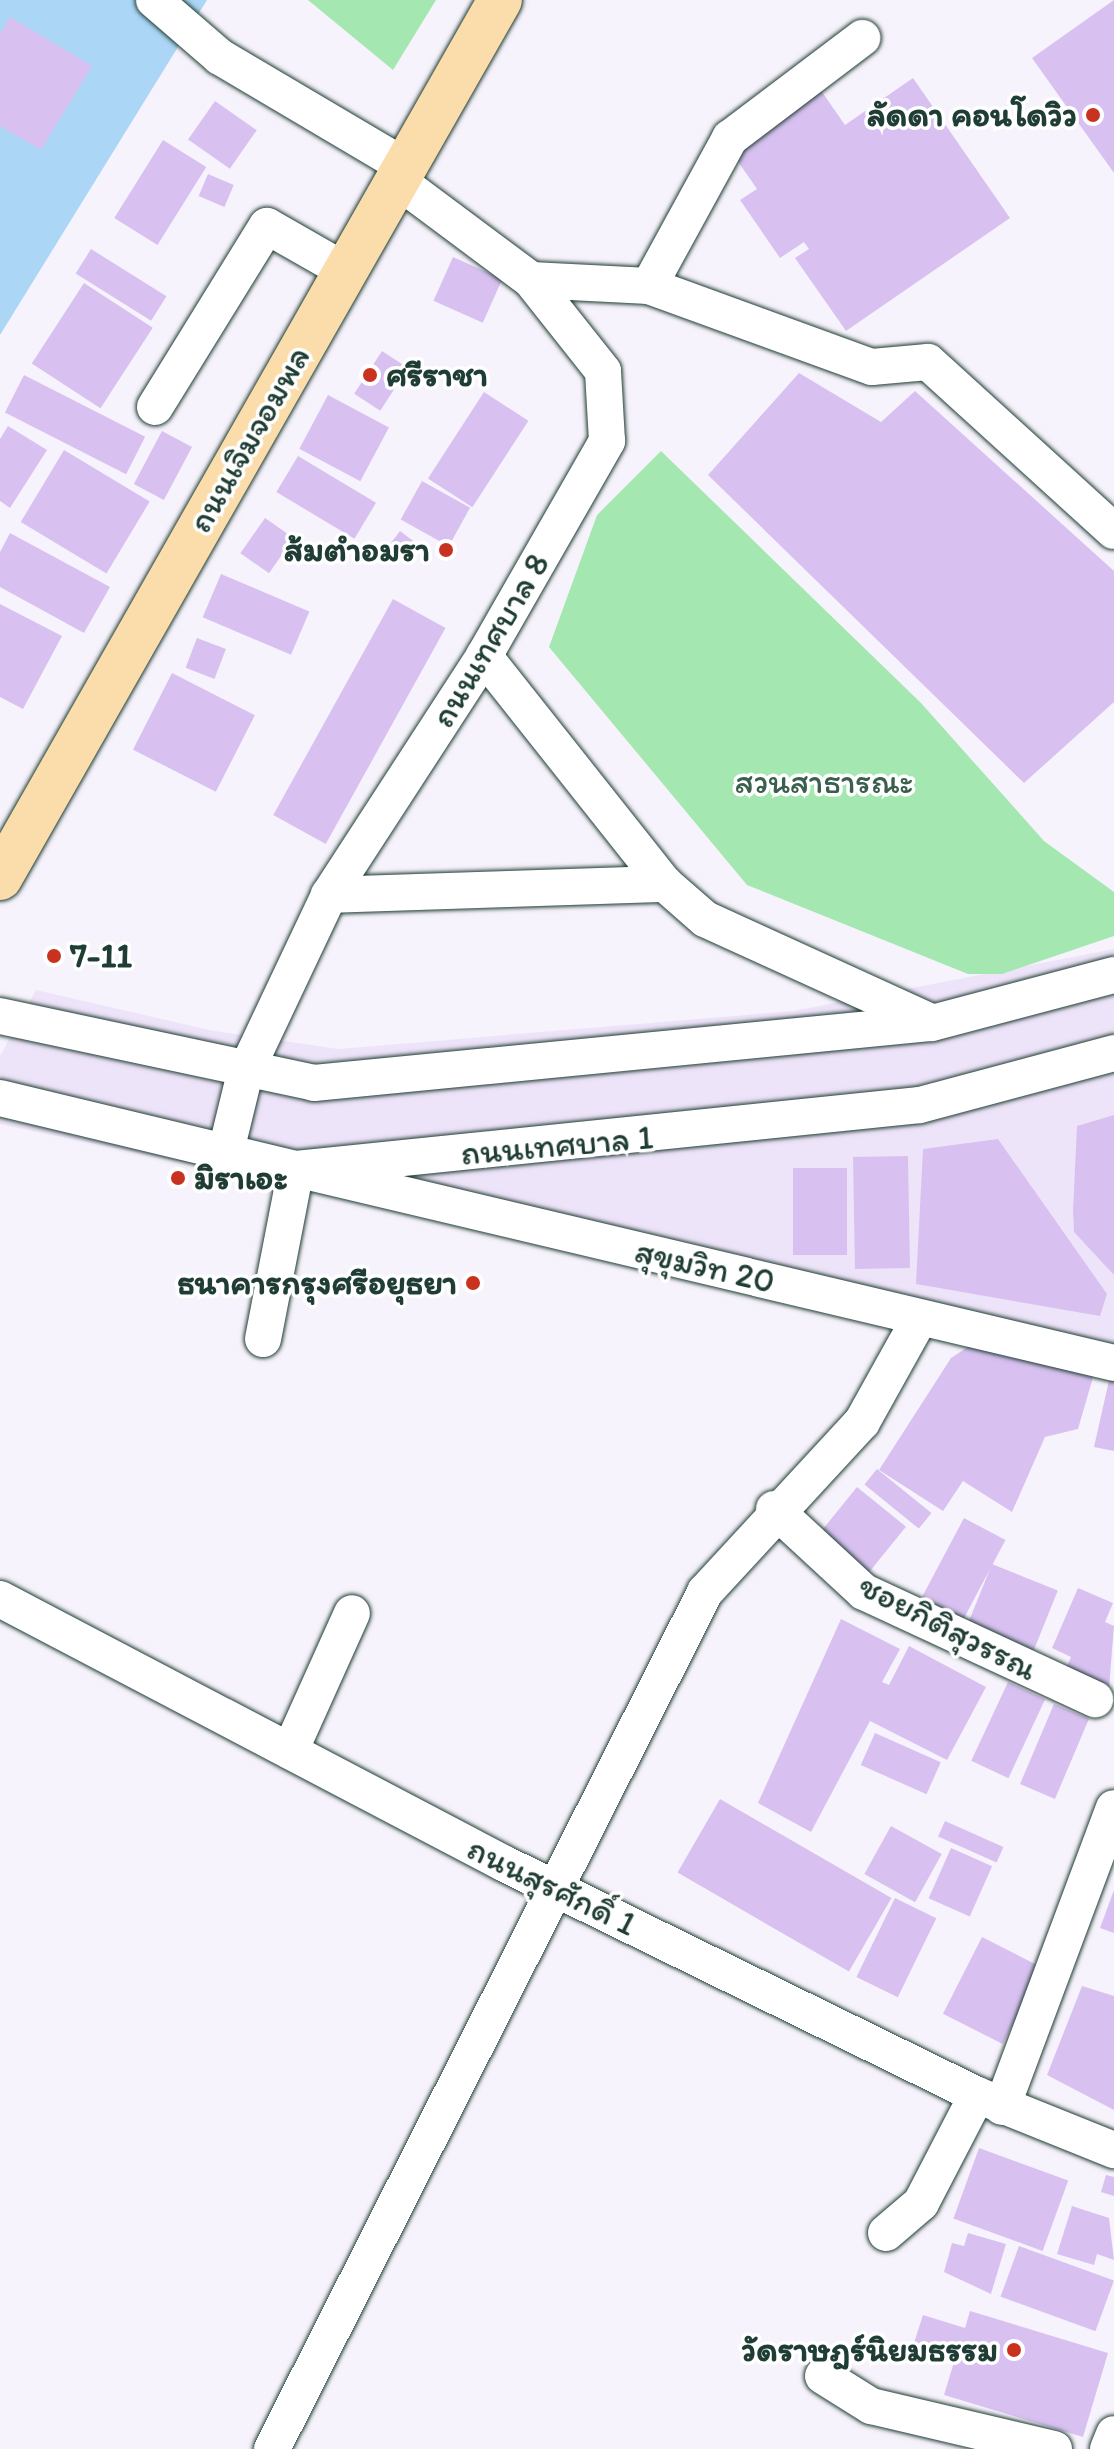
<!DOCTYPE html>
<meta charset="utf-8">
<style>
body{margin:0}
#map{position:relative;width:1114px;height:2449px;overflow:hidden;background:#f7f3fc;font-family:Itim,"Playpen Sans Thai",sans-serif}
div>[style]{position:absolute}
.built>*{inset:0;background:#eee4f9}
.green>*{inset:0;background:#a5e7b0}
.water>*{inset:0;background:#abd6f6}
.building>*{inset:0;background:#d8c1f1;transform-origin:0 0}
.roads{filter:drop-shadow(0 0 2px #1f3d34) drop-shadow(0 0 2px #1f3d34)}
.minor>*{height:36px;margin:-18px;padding:0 18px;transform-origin:18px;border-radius:18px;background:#fff}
.major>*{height:44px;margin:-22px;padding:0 22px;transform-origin:22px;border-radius:22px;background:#faddab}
.dots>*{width:22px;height:22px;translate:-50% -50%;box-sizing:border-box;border:4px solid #fff;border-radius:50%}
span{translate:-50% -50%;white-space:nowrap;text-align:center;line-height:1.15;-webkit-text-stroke:7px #fff;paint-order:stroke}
.poi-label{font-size:34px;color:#1f3d34;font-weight:700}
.right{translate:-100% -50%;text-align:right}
.left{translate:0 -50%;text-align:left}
.street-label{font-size:34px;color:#1f3d34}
.park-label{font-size:34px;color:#3a5f4d}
</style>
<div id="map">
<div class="built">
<i style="clip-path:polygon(1114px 949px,1114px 1382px,485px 1226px,0 1124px,0 1056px,36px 990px,214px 1031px,339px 1049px,793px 1011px)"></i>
</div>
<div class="green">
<i style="clip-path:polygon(308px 0,436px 0,393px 70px)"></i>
<i style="clip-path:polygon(661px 451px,921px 703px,1044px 841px,1114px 892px,1114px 936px,1002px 974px,968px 974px,747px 885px,549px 647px,597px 515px)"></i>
</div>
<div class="water">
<i style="clip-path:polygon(0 0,207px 0,0 335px)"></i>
</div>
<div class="building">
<i style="clip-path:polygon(1114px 0,1114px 173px,1032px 58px)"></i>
<i style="clip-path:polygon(10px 17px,92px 66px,41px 150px,0 126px,0 34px)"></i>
<i style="clip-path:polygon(913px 78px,1010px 218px,846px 331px,795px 258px,809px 249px,804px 242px,780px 258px,740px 200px,757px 189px,730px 150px,820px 89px,845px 125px)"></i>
<i style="left:215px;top:101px;width:51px;height:47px;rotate:35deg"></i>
<i style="left:163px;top:140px;width:51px;height:92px;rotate:32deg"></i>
<i style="left:208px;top:174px;width:28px;height:24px;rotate:23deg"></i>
<i style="left:91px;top:249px;width:89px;height:29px;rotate:32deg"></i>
<i style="left:453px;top:257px;width:54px;height:48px;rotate:24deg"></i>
<i style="left:84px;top:283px;width:82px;height:96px;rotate:33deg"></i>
<i style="left:382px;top:351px;width:31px;height:51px;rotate:33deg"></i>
<i style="clip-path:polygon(799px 373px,881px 422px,915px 391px,1114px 571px,1114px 702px,1024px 783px,708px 475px)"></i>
<i style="left:24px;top:375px;width:136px;height:42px;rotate:27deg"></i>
<i style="left:484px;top:392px;width:53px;height:103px;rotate:33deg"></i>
<i style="left:328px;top:395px;width:69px;height:61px;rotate:28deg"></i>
<i style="clip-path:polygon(8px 426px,47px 450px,10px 508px,0 501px,0 439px)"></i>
<i style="left:162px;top:431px;width:34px;height:60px;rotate:28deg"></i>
<i style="left:64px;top:450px;width:100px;height:84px;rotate:31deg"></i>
<i style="left:298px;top:456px;width:91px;height:42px;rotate:31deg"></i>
<i style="left:422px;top:481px;width:55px;height:44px;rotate:29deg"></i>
<i style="left:265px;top:518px;width:35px;height:43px;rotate:35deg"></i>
<i style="left:400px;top:531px;width:20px;height:21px;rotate:37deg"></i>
<i style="clip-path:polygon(10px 533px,110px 587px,84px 633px,0 587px,0 552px)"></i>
<i style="left:221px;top:574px;width:96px;height:47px;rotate:23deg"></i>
<i style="left:393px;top:599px;width:60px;height:247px;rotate:29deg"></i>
<i style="clip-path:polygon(0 604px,62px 636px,23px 709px,0 697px)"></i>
<i style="left:197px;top:638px;width:31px;height:32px;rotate:21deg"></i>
<i style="left:172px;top:673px;width:93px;height:86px;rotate:27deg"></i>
<i style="clip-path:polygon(1114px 1115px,1114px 1275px,1074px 1232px,1073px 1212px,1077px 1126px)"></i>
<i style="clip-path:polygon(998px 1139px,1107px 1294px,1100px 1316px,916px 1284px,923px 1149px)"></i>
<i style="left:908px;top:1156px;width:112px;height:55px;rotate:89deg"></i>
<i style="left:793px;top:1168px;width:54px;height:87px"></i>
<i style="clip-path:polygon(980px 1339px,1096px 1367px,1078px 1429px,1045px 1437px,1012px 1512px,963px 1481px,943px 1511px,879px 1470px,951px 1358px)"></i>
<i style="clip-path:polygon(1110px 1376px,1114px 1377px,1114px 1451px,1094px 1447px)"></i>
<i style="left:877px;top:1469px;width:70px;height:20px;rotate:39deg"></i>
<i style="left:857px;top:1487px;width:63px;height:70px;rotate:39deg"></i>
<i style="left:964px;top:1518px;width:47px;height:90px;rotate:28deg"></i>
<i style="left:992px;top:1564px;width:71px;height:68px;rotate:22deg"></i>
<i style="clip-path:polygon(1078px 1588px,1113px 1603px,1105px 1622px,1114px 1626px,1109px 1688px,1066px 1669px,1071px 1657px,1052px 1648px)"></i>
<i style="clip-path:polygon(841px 1619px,900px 1649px,882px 1682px,889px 1685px,909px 1646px,986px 1687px,947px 1760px,870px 1721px,811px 1832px,758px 1803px)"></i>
<i style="left:1008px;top:1682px;width:41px;height:87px;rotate:25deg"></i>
<i style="left:1054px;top:1704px;width:38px;height:87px;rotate:23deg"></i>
<i style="left:875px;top:1733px;width:72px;height:35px;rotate:24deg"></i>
<i style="left:720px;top:1799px;width:198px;height:85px;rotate:30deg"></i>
<i style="left:945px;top:1821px;width:64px;height:17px;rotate:24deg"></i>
<i style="left:891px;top:1826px;width:58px;height:55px;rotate:29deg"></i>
<i style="left:951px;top:1848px;width:45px;height:55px;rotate:24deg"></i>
<i style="clip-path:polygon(1114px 1890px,1114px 1933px,1100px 1928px)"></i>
<i style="left:895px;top:1898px;width:46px;height:88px;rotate:26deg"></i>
<i style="left:982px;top:1937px;width:67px;height:86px;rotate:27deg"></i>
<i style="clip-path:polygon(1082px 1986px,1114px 1996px,1114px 2110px,1047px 2075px)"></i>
<i style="left:979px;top:2148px;width:95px;height:75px;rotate:20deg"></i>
<i style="clip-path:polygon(1106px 2175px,1114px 2177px,1114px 2196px,1101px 2192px)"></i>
<i style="clip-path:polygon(1072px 2206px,1109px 2218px,1114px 2260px,1097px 2254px,1094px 2265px,1057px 2254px)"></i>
<i style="clip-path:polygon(968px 2233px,1006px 2244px,991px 2294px,944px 2272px,952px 2243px,964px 2246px)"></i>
<i style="left:1019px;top:2246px;width:101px;height:54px;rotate:20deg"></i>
<i style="clip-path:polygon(970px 2311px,1108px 2353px,1083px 2437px,944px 2395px,954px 2362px,912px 2349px,923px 2315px,965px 2328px)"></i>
</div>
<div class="roads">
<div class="minor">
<i style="left:154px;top:0;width:87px;rotate:40.8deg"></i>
<i style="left:220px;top:57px;width:216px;rotate:30.6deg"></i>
<i style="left:531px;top:280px;width:118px;rotate:2.9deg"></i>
<i style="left:649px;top:286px;width:237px;rotate:20deg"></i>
<i style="left:872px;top:367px;width:56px;rotate:-5.1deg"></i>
<i style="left:928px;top:362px;width:251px;rotate:42.3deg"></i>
<i style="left:649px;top:286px;width:169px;rotate:-61.3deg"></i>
<i style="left:730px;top:138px;width:166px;rotate:-37.1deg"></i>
<i style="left:155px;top:407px;width:213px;rotate:-58.3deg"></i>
<i style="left:267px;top:226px;width:91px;rotate:29.7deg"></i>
<i style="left:484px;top:656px;width:291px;rotate:51.6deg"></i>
<i style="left:665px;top:884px;width:53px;rotate:41.2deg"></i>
<i style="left:705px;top:919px;width:248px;rotate:24.5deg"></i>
<i style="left:329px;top:895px;width:336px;rotate:-1.9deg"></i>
<i style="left:0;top:1016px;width:321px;rotate:12deg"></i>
<i style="left:314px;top:1083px;width:621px;rotate:-5.55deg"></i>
<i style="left:932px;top:1023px;width:188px;rotate:-14.8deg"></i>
<i style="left:0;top:1098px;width:304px;rotate:13.5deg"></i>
<i style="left:296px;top:1169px;width:627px;rotate:-5.86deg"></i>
<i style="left:920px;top:1105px;width:201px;rotate:-15deg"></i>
<i style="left:225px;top:1155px;width:84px;rotate:-76.3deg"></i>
<i style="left:245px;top:1073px;width:197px;rotate:-64.7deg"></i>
<i style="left:329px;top:895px;width:285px;rotate:-57deg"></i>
<i style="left:484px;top:656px;width:248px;rotate:-60.2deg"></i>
<i style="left:607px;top:441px;width:70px;rotate:-93.3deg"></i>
<i style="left:603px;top:371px;width:116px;rotate:-128.4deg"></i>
<i style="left:531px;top:280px;width:166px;rotate:-143.3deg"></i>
<i style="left:263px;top:1339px;width:173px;rotate:-79deg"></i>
<i style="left:296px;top:1169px;width:841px;rotate:13.34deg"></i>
<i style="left:774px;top:1509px;width:122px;rotate:42.7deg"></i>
<i style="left:864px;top:1592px;width:255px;rotate:24.9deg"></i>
<i style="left:0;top:1599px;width:570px;rotate:27.69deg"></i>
<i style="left:505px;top:1864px;width:525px;rotate:26.08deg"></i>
<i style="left:977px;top:2095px;width:148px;rotate:21.9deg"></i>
<i style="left:290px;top:1751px;width:151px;rotate:-65.8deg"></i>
<i style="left:1002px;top:2107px;width:319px;rotate:-69.5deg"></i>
<i style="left:886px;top:2233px;width:46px;rotate:-40.6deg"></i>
<i style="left:921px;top:2203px;width:122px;rotate:-62.6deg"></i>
<i style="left:823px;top:2376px;width:57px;rotate:32deg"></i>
<i style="left:871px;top:2406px;width:188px;rotate:13.2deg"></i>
<i style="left:272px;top:2449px;width:960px;rotate:-63.19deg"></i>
<i style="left:705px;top:1592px;width:231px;rotate:-47.3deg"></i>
<i style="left:862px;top:1422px;width:119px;rotate:-60.9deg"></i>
<i style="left:1108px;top:2449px;width:16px;rotate:-68deg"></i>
</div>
<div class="major">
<i style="left:0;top:878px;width:1010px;rotate:-60.34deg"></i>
</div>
</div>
<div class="dots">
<i style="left:1093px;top:115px;background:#c8321e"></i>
<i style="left:370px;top:375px;background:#c8321e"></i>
<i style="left:446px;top:550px;background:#c8321e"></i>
<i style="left:54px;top:956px;background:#c8321e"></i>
<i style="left:178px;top:1178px;background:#c8321e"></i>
<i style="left:473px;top:1283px;background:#c8321e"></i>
<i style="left:1014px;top:2350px;background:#c8321e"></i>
</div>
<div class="poi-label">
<span class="right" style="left:1077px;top:115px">ลัดดา คอนโดวิว</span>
<span class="left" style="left:386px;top:375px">ศรีราชา</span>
<span class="right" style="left:430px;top:550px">ส้มตำอมรา</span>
<span class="left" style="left:70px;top:956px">7-11</span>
<span class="left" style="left:194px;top:1178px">มิราเอะ</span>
<span class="right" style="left:457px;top:1283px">ธนาคารกรุงศรีอยุธยา</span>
<span class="right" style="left:998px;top:2350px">วัดราษฎร์นิยมธรรม</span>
</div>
<div class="street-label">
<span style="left:249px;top:439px;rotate:-60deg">ถนนเจิมจอมพล</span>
<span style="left:490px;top:640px;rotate:-59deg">ถนนเทศบาล 8</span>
<span style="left:557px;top:1145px;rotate:-5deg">ถนนเทศบาล 1</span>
<span style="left:705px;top:1266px;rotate:13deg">สุขุมวิท 20</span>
<span style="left:948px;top:1627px;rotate:27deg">ชอยกิติสุวรรณ</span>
<span style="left:552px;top:1886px;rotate:26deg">ถนนสุรศักดิ์ 1</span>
</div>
<div class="park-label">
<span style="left:824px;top:782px">สวนสาธารณะ</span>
</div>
</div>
